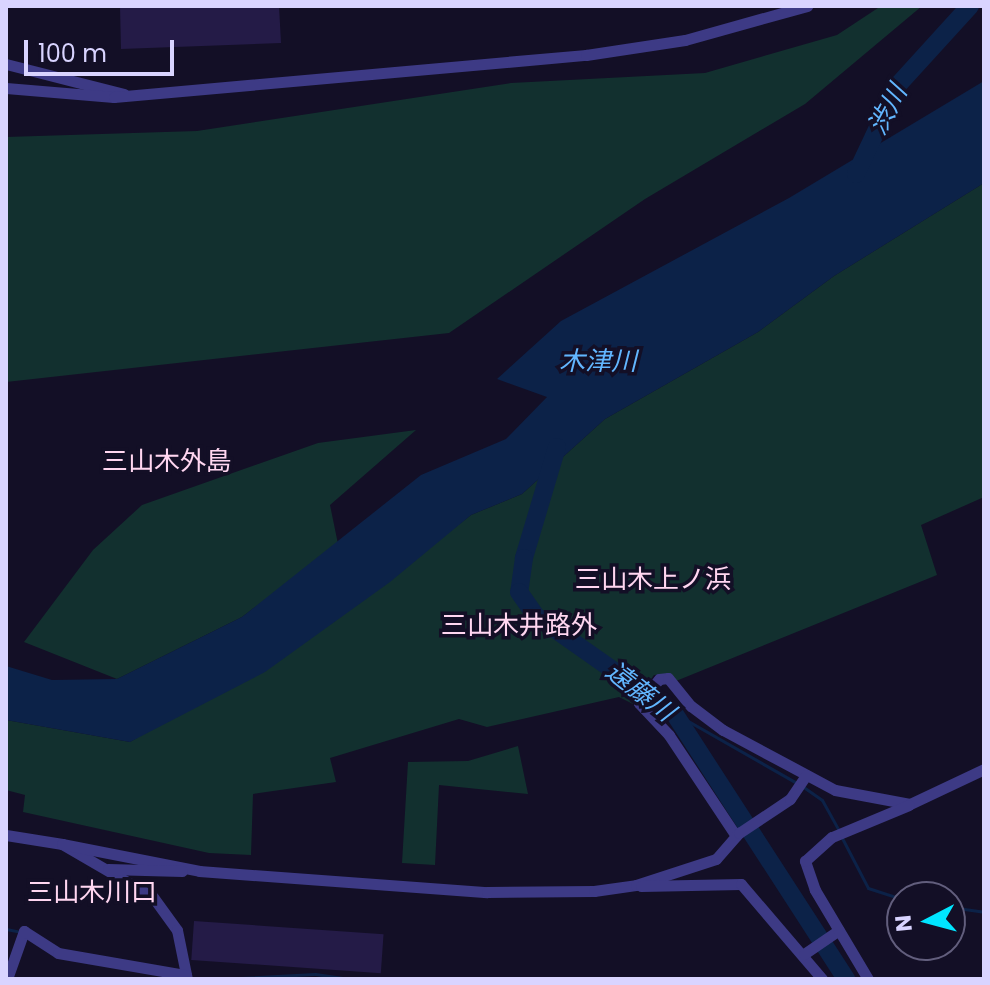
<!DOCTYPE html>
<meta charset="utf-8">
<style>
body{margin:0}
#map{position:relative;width:990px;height:985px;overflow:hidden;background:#130f26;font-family:Poppins,"Noto Sans JP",sans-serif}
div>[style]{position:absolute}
.green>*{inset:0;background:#12302f}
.water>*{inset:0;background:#0c2248}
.stream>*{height:3px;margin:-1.5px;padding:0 1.5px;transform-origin:1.5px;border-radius:1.5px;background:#0c2248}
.river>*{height:18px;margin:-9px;padding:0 9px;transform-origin:9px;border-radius:9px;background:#0c2248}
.building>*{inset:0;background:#241b47;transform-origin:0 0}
.minor>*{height:11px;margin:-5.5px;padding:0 5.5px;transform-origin:5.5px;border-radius:5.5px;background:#3d3a85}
span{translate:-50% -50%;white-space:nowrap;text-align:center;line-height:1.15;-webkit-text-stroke:7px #130f26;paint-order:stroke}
.water-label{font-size:26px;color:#62b6ff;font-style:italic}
.neighbourhood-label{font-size:26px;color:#ffd6f0}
.frame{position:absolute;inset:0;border:8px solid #d9d4ff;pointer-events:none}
.north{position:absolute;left:886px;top:881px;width:80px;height:80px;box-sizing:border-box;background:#130f26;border:2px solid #625e7d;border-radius:50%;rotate:264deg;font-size:22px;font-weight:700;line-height:32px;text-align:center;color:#d9d4ff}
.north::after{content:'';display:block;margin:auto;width:28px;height:36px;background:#00e5ff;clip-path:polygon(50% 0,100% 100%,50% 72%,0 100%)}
.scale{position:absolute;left:24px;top:40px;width:150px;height:36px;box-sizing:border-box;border:4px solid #d9d4ff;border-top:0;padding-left:10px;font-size:24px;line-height:28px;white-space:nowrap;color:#d9d4ff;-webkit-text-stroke:6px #130f26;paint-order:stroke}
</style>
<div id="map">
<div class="green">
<i style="clip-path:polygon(881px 6px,922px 6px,805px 104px,645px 199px,449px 333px,6px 382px,6px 137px,197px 131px,511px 83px,705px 73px,837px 35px)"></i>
<i style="clip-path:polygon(984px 183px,984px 497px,921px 525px,937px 575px,676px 681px,671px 674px,654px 675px,633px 704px,619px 697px,487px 727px,459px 719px,330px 758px,336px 782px,253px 794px,251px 855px,209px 853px,23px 812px,25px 795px,6px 790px,6px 720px,130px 742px,348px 611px,471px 515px,522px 494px,605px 419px,758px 332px,834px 276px)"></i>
<i style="clip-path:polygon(416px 430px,330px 505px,338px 544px,242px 617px,117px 679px,24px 642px,93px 550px,142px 505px,318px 443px)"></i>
<i style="clip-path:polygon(518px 746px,528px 794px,439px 785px,435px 865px,402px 863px,408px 762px,468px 761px)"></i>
</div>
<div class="water">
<i style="clip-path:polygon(984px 81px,984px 183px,834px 276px,758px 332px,605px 419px,522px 494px,471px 515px,390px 582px,265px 672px,130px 742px,6px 720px,6px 666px,52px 680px,117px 679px,242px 617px,421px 475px,506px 439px,547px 397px,497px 379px,561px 321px,789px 198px)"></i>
</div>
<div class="stream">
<i style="left:674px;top:713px;width:139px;rotate:29.7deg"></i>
<i style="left:802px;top:786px;width:24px;rotate:35deg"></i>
<i style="left:822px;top:800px;width:35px;rotate:61deg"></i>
<i style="left:842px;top:838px;width:56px;rotate:62.5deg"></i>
<i style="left:868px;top:888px;width:36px;rotate:18deg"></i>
<i style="left:950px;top:907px;width:34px;rotate:8deg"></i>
<i style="left:6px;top:929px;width:15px;rotate:11deg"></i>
<i style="left:220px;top:979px;width:95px;rotate:-3deg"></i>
<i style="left:315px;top:974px;width:37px;rotate:8deg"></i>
</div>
<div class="river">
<i style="left:856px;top:174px;width:98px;rotate:-64.7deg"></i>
<i style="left:898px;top:85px;width:107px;rotate:-47.7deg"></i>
<i style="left:557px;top:447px;width:116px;rotate:106.6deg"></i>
<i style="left:524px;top:558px;width:34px;rotate:98deg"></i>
<i style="left:519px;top:592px;width:29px;rotate:55deg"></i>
<i style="left:536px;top:616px;width:169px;rotate:35.1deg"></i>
<i style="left:674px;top:713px;width:317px;rotate:57.1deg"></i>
</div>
<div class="building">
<i style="clip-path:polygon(120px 6px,279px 6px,281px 43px,121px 49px)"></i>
<i style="left:194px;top:921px;width:190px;height:39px;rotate:4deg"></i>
</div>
<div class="minor">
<i style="left:6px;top:64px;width:122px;rotate:14.3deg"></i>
<i style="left:6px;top:88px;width:108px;rotate:4.8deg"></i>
<i style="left:114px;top:97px;width:474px;rotate:-5.1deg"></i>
<i style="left:586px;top:55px;width:100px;rotate:-8.6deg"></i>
<i style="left:685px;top:40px;width:127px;rotate:-15.6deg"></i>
<i style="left:6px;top:835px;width:57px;rotate:9.1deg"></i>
<i style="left:62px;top:844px;width:105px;rotate:30.2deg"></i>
<i style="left:153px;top:897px;width:41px;rotate:54deg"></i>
<i style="left:177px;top:930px;width:50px;rotate:78.5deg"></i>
<i style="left:736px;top:836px;width:121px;rotate:-123.6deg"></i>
<i style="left:669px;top:735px;width:44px;rotate:-133.2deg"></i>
<i style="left:639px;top:703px;width:31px;rotate:-50deg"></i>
<i style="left:659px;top:679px;width:9px;rotate:-6deg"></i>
<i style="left:668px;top:678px;width:36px;rotate:51deg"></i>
<i style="left:691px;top:706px;width:40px;rotate:37deg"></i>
<i style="left:723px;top:730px;width:127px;rotate:28.2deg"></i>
<i style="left:835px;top:790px;width:76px;rotate:10.6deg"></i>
<i style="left:910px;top:804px;width:82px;rotate:-25.3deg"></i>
<i style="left:62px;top:844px;width:140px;rotate:11.1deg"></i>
<i style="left:199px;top:871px;width:289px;rotate:4.2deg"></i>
<i style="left:487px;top:892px;width:107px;rotate:-0.5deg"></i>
<i style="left:594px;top:891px;width:42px;rotate:-8.1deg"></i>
<i style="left:636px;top:885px;width:84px;rotate:-18deg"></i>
<i style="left:716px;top:859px;width:35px;rotate:-49deg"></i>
<i style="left:739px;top:833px;width:61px;rotate:-33.7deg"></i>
<i style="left:790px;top:799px;width:29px;rotate:-56deg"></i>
<i style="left:108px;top:869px;width:74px;rotate:1.5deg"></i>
<i style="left:641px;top:886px;width:100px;rotate:-1.1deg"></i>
<i style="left:741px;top:884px;width:125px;rotate:49.5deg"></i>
<i style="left:804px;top:954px;width:42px;rotate:-34.4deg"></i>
<i style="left:7px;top:979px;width:51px;rotate:-70.5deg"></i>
<i style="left:24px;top:931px;width:40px;rotate:32.9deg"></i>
<i style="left:58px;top:953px;width:130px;rotate:9.8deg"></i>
<i style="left:868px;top:979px;width:104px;rotate:-120.8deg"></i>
<i style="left:815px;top:890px;width:31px;rotate:-109deg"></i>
<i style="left:805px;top:861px;width:36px;rotate:-42deg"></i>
<i style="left:832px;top:837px;width:83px;rotate:-22.6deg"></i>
</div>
<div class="water-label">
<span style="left:888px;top:110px;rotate:-62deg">渋川</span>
<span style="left:598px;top:362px">木津川</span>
<span style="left:640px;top:692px;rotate:38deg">遠藤川</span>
</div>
<div class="neighbourhood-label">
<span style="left:167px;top:462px">三山木外島</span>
<span style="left:653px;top:580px">三山木上ノ浜</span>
<span style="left:519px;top:626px">三山木井路外</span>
<span style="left:92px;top:893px">三山木川口</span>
</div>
<div class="frame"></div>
<div class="north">N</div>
<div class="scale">100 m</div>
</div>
